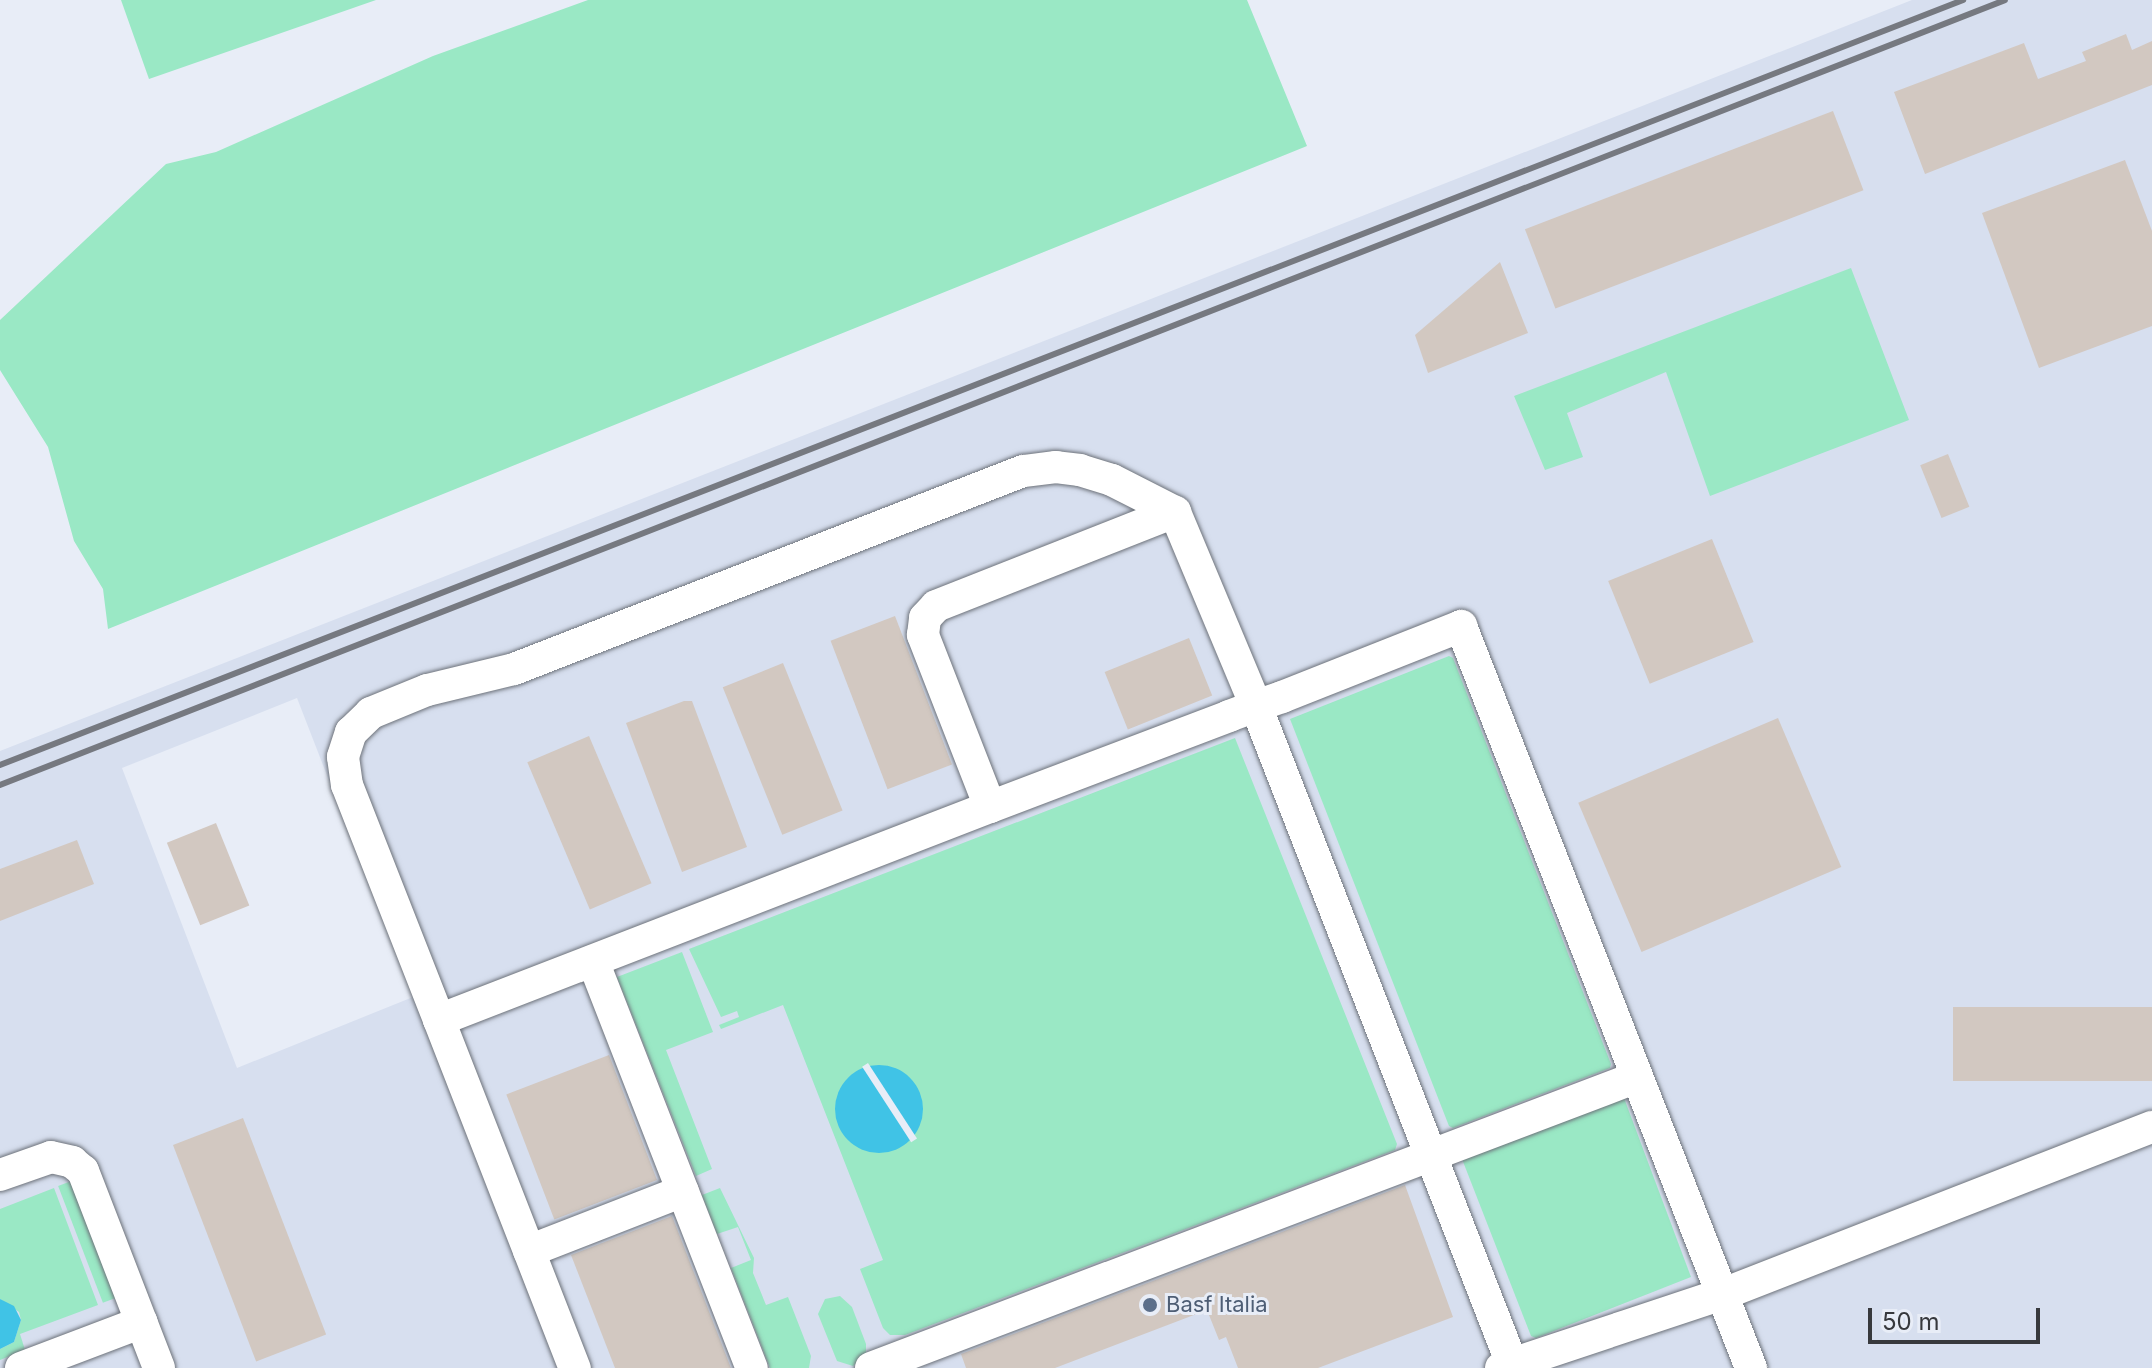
<!DOCTYPE html>
<style>
body{margin:0}
#map{position:relative;width:2152px;height:1368px;overflow:hidden;background:#e8edf7;font-family:Inter,sans-serif}
div>[style]{position:absolute}
.built>*{inset:0;background:#d7dfef}
.green>*{inset:0;background:#9ae8c5;transform-origin:0 0}
.water>*{inset:0;background:#40c3e6}
.round{border-radius:50%}
.pier>*{inset:0;background:#e8edf7;transform-origin:0 0}
.building>*{inset:0;background:#d2c8c1;transform-origin:0 0}
.roads{filter:drop-shadow(0 0 2px #6d727a) drop-shadow(0 0 2px #6d727a)}
.minor>*{height:32px;margin:-16px;padding:0 16px;transform-origin:16px;border-radius:16px;background:#fff}
.rail>*{height:6px;margin:-3px;padding:0 3px;transform-origin:3px;border-radius:3px;background:#767980}
.dots>*{width:22px;height:22px;translate:-50% -50%;box-sizing:border-box;border:4px solid #e8edf7;border-radius:50%}
span{translate:-50% -50%;white-space:nowrap;text-align:center;line-height:1.15;-webkit-text-stroke:6px #e8edf7;paint-order:stroke}
.service-label{font-size:22px;color:#4e5e75}
.left{translate:0 -50%;text-align:left}
.scale{position:absolute;left:1868px;top:1308px;width:172px;height:36px;box-sizing:border-box;border:4px solid #37393d;border-top:0;padding-left:10px;font-size:24px;line-height:28px;white-space:nowrap;color:#37393d;-webkit-text-stroke:6px #e8edf7;paint-order:stroke}
</style>
<div id="map">
<div class="built">
<i style="clip-path:polygon(evenodd,1912px 0,2152px 0,2152px 1368px,0 1368px,0 751px,1912px 0,297px 698px,413px 997px,237px 1068px,122px 768px,297px 698px)"></i>
</div>
<div class="green">
<i style="clip-path:polygon(121px 0,376px 0,149px 79px)"></i>
<i style="clip-path:polygon(588px 0,1247px 0,1307px 146px,108px 629px,103px 589px,74px 541px,48px 447px,0 370px,0 320px,166px 164px,216px 152px,433px 56px)"></i>
<i style="clip-path:polygon(1851px 268px,1909px 420px,1710px 496px,1666px 372px,1567px 413px,1583px 457px,1545px 470px,1514px 396px)"></i>
<i style="clip-path:polygon(1449px 656px,1453px 658px,1611px 1064px,1610px 1068px,1453px 1128px,1449px 1126px,1290px 719px)"></i>
<i style="clip-path:polygon(1235px 738px,1397px 1144px,1395px 1150px,905px 1335px,890px 1335px,883px 1328px,860px 1269px,883px 1260px,783px 1005px,721px 1029px,719px 1025px,739px 1017px,737px 1011px,721px 1017px,689px 949px)"></i>
<i style="clip-path:polygon(682px 952px,713px 1032px,666px 1050px,712px 1169px,696px 1176px,617px 977px)"></i>
<i style="clip-path:polygon(1624px 1098px,1691px 1277px,1536px 1338px,1531px 1336px,1462px 1159px)"></i>
<i style="left:74px;top:1180px;width:125px;height:17px;rotate:69deg"></i>
<i style="clip-path:polygon(54px 1188px,98px 1305px,20px 1334px,25px 1350px,0 1360px,0 1349px,14px 1342px,21px 1320px,19px 1312px,0 1299px,0 1209px)"></i>
<i style="clip-path:polygon(720px 1188px,754px 1258px,753px 1273px,766px 1305px,788px 1297px,811px 1356px,809px 1368px,770px 1368px,731px 1268px,751px 1260px,738px 1227px,717px 1234px,702px 1195px)"></i>
<i style="clip-path:polygon(840px 1296px,852px 1307px,866px 1344px,866px 1355px,853px 1366px,837px 1361px,818px 1314px,825px 1299px)"></i>
</div>
<div class="water">
<i class="round" style="left:835px;top:1065px;width:88px;height:88px"></i>
<i style="clip-path:polygon(0 1299px,14px 1306px,21px 1320px,14px 1342px,0 1349px)"></i>
</div>
<div class="pier">
<i style="left:868px;top:1063px;width:90px;height:7px;rotate:57deg"></i>
</div>
<div class="building">
<i style="clip-path:polygon(2126px 34px,2132px 50px,2152px 41px,2152px 85px,1925px 174px,1894px 92px,2024px 43px,2038px 79px,2086px 61px,2082px 52px)"></i>
<i style="left:1833px;top:111px;width:85px;height:330px;rotate:69deg"></i>
<i style="clip-path:polygon(2125px 160px,2152px 231px,2152px 326px,2039px 368px,1982px 213px)"></i>
<i style="clip-path:polygon(1500px 262px,1528px 333px,1428px 373px,1415px 335px)"></i>
<i style="left:1948px;top:454px;width:57px;height:30px;rotate:68deg"></i>
<i style="left:1712px;top:539px;width:111px;height:112px;rotate:68deg"></i>
<i style="left:895px;top:616px;width:159px;height:69px;rotate:69deg"></i>
<i style="left:1189px;top:638px;width:62px;height:91px;rotate:68deg"></i>
<i style="left:783px;top:663px;width:159px;height:65px;rotate:68deg"></i>
<i style="clip-path:polygon(684px 701px,692px 701px,747px 847px,682px 872px,626px 723px)"></i>
<i style="left:1778px;top:718px;width:162px;height:217px;rotate:67deg"></i>
<i style="left:589px;top:736px;width:160px;height:67px;rotate:67deg"></i>
<i style="left:216px;top:823px;width:89px;height:53px;rotate:68deg"></i>
<i style="clip-path:polygon(77px 840px,94px 884px,0 921px,0 869px)"></i>
<i style="left:2152px;top:1007px;width:74px;height:199px;rotate:90deg"></i>
<i style="left:609px;top:1055px;width:134px;height:110px;rotate:69deg"></i>
<i style="left:243px;top:1118px;width:232px;height:75px;rotate:69deg"></i>
<i style="clip-path:polygon(1405px 1185px,1453px 1317px,1318px 1368px,1238px 1368px,1226px 1337px,1219px 1340px,1207px 1310px,1055px 1368px,966px 1368px,961px 1354px)"></i>
<i style="clip-path:polygon(672px 1216px,731px 1368px,615px 1368px,571px 1255px)"></i>
</div>
<div class="roads">
<div class="minor">
<i style="left:990px;top:807px;width:185px;rotate:-111.3deg"></i>
<i style="left:923px;top:635px;width:17px;rotate:-83deg"></i>
<i style="left:925px;top:618px;width:16px;rotate:-47deg"></i>
<i style="left:936px;top:606px;width:257px;rotate:-21.5deg"></i>
<i style="left:593px;top:961px;width:437px;rotate:68.7deg"></i>
<i style="left:439px;top:1020px;width:374px;rotate:68.7deg"></i>
<i style="left:0;top:1175px;width:54px;rotate:-19.4deg"></i>
<i style="left:51px;top:1157px;width:22px;rotate:13deg"></i>
<i style="left:72px;top:1162px;width:14px;rotate:39deg"></i>
<i style="left:83px;top:1171px;width:211px;rotate:68.9deg"></i>
<i style="left:529px;top:1251px;width:165px;rotate:-21.3deg"></i>
<i style="left:1512px;top:1364px;width:222px;rotate:-18.4deg"></i>
<i style="left:1723px;top:1294px;width:460px;rotate:-21.3deg"></i>
<i style="left:21px;top:1368px;width:129px;rotate:-20.8deg"></i>
<i style="left:871px;top:1368px;width:819px;rotate:-20.8deg"></i>
<i style="left:1501px;top:1368px;width:12px;rotate:-20deg"></i>
<i style="left:1512px;top:1364px;width:706px;rotate:-111.26deg"></i>
<i style="left:1256px;top:706px;width:210px;rotate:-112.7deg"></i>
<i style="left:1175px;top:512px;width:71px;rotate:-153.1deg"></i>
<i style="left:1112px;top:480px;width:34px;rotate:-163deg"></i>
<i style="left:1080px;top:470px;width:24px;rotate:-173deg"></i>
<i style="left:1056px;top:467px;width:33px;rotate:173deg"></i>
<i style="left:1023px;top:471px;width:546px;rotate:158.74deg"></i>
<i style="left:514px;top:669px;width:89px;rotate:166.4deg"></i>
<i style="left:427px;top:690px;width:61px;rotate:157.7deg"></i>
<i style="left:371px;top:713px;width:28px;rotate:136deg"></i>
<i style="left:351px;top:732px;width:26px;rotate:108deg"></i>
<i style="left:343px;top:757px;width:28px;rotate:82deg"></i>
<i style="left:347px;top:785px;width:252px;rotate:68.6deg"></i>
<i style="left:439px;top:1020px;width:591px;rotate:-21.14deg"></i>
<i style="left:990px;top:807px;width:256px;rotate:-20.8deg"></i>
<i style="left:1229px;top:716px;width:29px;rotate:-20deg"></i>
<i style="left:1256px;top:706px;width:28px;rotate:-19deg"></i>
<i style="left:1282px;top:697px;width:193px;rotate:-21.6deg"></i>
<i style="left:1461px;top:626px;width:797px;rotate:68.65deg"></i>
</div>
</div>
<div class="rail">
<i style="left:0;top:765px;width:2107px;rotate:-21.29deg"></i>
<i style="left:0;top:785px;width:2153px;rotate:-21.38deg"></i>
</div>
<div class="dots">
<i style="left:1150px;top:1305px;background:#5c6f8a"></i>
</div>
<div class="service-label">
<span class="left" style="left:1166px;top:1305px">Basf Italia</span>
</div>
<div class="scale">50 m</div>
</div>
